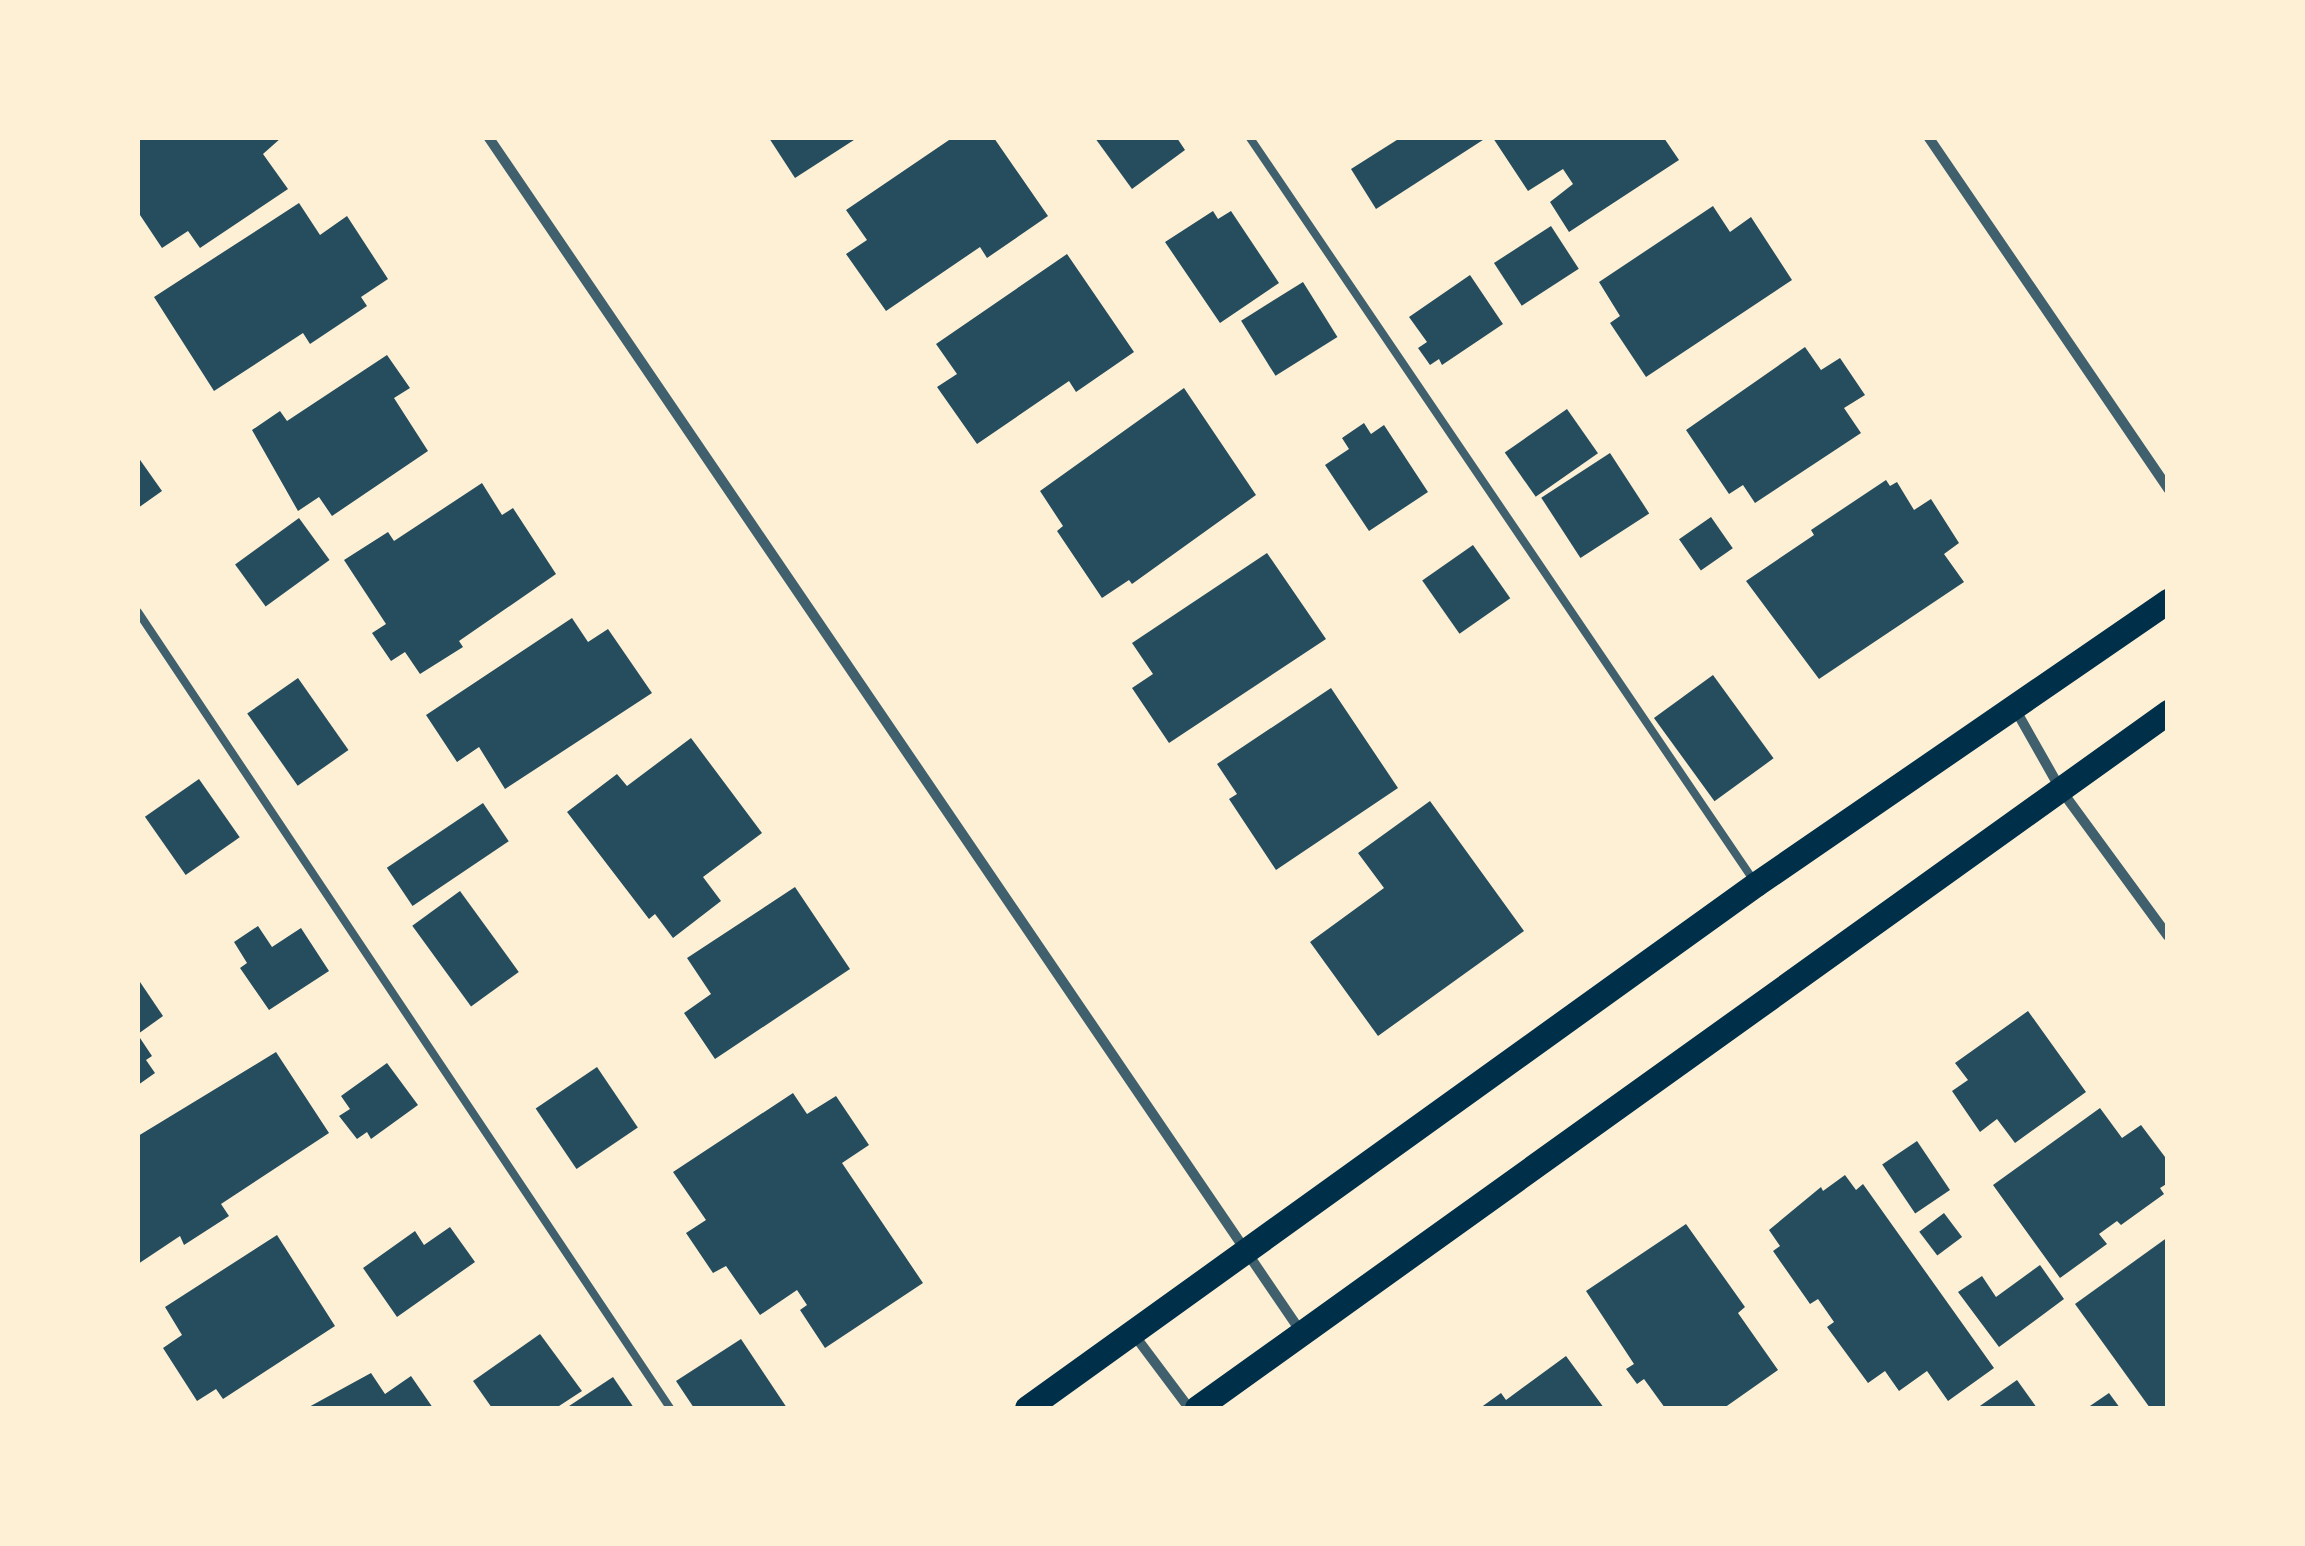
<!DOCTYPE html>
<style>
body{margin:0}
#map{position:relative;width:2305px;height:1546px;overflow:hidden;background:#fdf0d5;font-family:Signika,sans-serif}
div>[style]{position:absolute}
.building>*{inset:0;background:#264d5e;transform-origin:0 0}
.service>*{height:8px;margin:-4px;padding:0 4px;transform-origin:4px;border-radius:4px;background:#3f606c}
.minor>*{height:10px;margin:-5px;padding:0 5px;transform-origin:5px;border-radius:5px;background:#3f606c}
.primary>*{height:25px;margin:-12.5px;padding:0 12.5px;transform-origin:12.5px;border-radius:12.5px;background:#003049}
span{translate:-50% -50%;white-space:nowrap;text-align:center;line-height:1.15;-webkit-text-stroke:8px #fdf0d5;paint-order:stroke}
.frame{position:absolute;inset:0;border:140px solid #fdf0d5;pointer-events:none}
</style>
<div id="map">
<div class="building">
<i style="clip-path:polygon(138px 138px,281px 138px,263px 154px,288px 189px,200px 248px,188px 231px,162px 248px,138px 212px)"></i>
<i style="clip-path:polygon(769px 138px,857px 138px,795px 178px)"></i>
<i style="clip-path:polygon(952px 138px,994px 138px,1048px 216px,987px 258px,980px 247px,886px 311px,846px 254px,867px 240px,846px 210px)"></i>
<i style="clip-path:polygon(1095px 138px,1177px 138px,1185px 150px,1132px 189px)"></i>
<i style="clip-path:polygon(1400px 138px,1486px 138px,1376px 209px,1351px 169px)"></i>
<i style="clip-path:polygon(1493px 138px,1664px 138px,1679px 160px,1569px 232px,1550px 202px,1573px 184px,1563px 169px,1528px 191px)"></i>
<i style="clip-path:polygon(299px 203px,320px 235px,347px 216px,388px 279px,361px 297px,367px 306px,310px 344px,303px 333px,214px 391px,154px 297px)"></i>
<i style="clip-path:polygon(1713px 206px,1730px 232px,1751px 217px,1792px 280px,1646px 377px,1610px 323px,1620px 316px,1599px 282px)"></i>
<i style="clip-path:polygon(1213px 211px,1218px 219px,1231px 211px,1279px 283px,1220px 323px,1165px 242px)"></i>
<i style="left:1551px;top:226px;width:51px;height:68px;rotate:57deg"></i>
<i style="clip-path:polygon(1067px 254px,1134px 352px,1076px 392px,1069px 381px,977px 444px,937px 387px,957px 374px,936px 344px)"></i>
<i style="clip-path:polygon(1470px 275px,1503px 324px,1442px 365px,1439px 359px,1430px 365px,1418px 348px,1427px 342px,1409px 317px)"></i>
<i style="left:1303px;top:282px;width:65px;height:73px;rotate:58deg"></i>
<i style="clip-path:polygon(1805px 347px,1821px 370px,1840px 358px,1865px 395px,1844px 408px,1861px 433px,1755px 503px,1743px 485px,1729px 494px,1686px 430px)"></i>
<i style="clip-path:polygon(387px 355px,410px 388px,394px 398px,428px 451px,332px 516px,319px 497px,298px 511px,252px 430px,280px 411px,287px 421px)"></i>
<i style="clip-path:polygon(1184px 388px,1256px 495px,1132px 584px,1129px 580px,1102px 598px,1057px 531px,1063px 526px,1040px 491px)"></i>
<i style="left:1567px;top:409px;width:54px;height:76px;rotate:55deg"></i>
<i style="clip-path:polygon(1364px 423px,1371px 434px,1384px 425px,1428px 492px,1369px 531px,1325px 465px,1349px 449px,1342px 438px)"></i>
<i style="left:1610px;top:453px;width:72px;height:82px;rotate:57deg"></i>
<i style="clip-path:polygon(138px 457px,162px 491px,138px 508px)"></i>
<i style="clip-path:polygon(1886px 480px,1890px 486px,1897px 482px,1914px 510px,1931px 499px,1959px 543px,1944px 554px,1964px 582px,1819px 679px,1746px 581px,1814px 535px,1811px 530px)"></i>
<i style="clip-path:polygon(482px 483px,502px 515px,513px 508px,556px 574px,459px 641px,463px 647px,420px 674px,405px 652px,391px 661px,372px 633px,386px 624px,344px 560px,388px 532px,394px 541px)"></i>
<i style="left:1711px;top:517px;width:38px;height:39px;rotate:55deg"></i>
<i style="left:299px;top:518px;width:52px;height:79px;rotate:54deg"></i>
<i style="left:1473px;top:545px;width:65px;height:62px;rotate:55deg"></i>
<i style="clip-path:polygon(1267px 553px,1326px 639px,1169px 743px,1132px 688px,1153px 674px,1132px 643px)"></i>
<i style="clip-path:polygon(572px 618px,588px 642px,608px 629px,652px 693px,505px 789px,479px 747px,457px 762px,426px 715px)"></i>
<i style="left:1713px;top:675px;width:103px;height:73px;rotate:54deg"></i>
<i style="left:298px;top:678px;width:88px;height:62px;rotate:55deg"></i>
<i style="clip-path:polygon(1331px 688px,1398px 788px,1276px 870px,1229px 799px,1237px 794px,1217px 764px)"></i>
<i style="clip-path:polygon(691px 738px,762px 833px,703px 877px,721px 901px,673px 938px,655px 914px,649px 919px,567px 812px,617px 774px,627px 786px)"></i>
<i style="left:199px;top:779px;width:71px;height:66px;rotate:55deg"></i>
<i style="clip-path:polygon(1430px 801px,1524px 931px,1378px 1036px,1310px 942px,1384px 888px,1358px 853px)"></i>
<i style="left:483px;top:803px;width:46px;height:116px;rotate:56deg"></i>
<i style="clip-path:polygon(795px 887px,850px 969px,715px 1059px,684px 1013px,711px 994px,687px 958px)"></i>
<i style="left:460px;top:891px;width:100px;height:59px;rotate:54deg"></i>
<i style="clip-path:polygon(258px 926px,272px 947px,301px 928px,329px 971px,269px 1010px,240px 968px,247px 963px,234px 942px)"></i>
<i style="clip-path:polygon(138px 979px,163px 1016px,138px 1034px)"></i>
<i style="clip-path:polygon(2028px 1011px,2086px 1092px,2015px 1143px,1997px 1119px,1980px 1132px,1952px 1091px,1968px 1080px,1955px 1063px)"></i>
<i style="clip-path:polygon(138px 1035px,152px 1056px,146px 1060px,155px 1073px,138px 1085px)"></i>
<i style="clip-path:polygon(276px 1052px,329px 1133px,221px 1204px,229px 1216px,184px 1245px,180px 1236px,138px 1264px,138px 1136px)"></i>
<i style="clip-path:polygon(387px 1063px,418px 1105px,371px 1139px,367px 1132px,357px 1139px,339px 1116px,350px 1109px,341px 1096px)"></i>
<i style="left:597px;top:1067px;width:73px;height:74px;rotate:56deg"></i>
<i style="clip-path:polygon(793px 1093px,807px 1114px,836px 1096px,869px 1145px,842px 1163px,923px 1283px,825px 1348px,800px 1310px,807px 1305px,797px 1290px,760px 1315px,726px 1266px,713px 1273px,686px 1233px,706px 1220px,673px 1172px)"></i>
<i style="clip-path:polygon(2100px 1108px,2122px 1138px,2141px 1125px,2168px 1161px,2168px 1183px,2160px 1188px,2164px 1194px,2121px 1225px,2117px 1221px,2099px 1234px,2107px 1244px,2060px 1278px,1993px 1185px)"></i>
<i style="left:1917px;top:1141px;width:59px;height:42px;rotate:56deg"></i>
<i style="clip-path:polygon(1845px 1175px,1856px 1190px,1863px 1184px,1994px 1368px,1948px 1401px,1927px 1371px,1899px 1391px,1885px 1371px,1868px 1383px,1827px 1327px,1834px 1322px,1818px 1299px,1810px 1304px,1773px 1251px,1780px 1246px,1769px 1230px,1821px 1187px,1823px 1191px)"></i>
<i style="left:1944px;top:1213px;width:30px;height:31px;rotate:53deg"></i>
<i style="clip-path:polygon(1686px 1224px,1745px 1307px,1738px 1313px,1778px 1370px,1724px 1408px,1665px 1408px,1644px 1379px,1637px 1384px,1626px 1369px,1634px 1364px,1586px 1291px)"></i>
<i style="clip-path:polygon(450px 1227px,475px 1262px,397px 1317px,363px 1268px,415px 1231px,424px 1245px)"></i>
<i style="clip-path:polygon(277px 1235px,335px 1326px,223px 1399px,216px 1389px,197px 1401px,163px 1348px,182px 1335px,165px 1307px)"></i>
<i style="clip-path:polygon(2168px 1237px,2168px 1407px,2150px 1408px,2075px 1304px)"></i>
<i style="clip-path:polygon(2040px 1265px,2064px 1299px,1999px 1347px,1958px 1292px,1982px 1276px,1996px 1297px)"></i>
<i style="clip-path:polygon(540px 1334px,582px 1391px,556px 1408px,492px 1408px,473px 1381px)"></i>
<i style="clip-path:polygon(741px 1339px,787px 1408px,694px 1408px,676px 1381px)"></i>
<i style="clip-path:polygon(1566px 1356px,1604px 1408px,1480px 1408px,1501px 1393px,1506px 1400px)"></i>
<i style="clip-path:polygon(371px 1373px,385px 1394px,411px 1376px,433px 1408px,307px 1408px)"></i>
<i style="clip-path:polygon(613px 1377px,634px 1408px,566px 1408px)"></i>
<i style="clip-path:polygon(2017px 1380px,2037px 1408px,1977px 1408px)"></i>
<i style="clip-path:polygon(2109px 1393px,2120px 1408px,2087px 1408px)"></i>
</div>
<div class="service">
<i style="left:1250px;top:138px;width:894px;rotate:55.85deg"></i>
<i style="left:138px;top:612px;width:957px;rotate:56.24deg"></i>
</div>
<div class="minor">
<i style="left:489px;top:138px;width:1444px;rotate:55.78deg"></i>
<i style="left:1929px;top:138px;width:425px;rotate:55.7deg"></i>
<i style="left:2014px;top:707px;width:95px;rotate:60.5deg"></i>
<i style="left:2061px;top:790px;width:181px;rotate:53.8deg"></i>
<i style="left:1132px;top:1332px;width:95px;rotate:53.1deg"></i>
</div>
<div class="primary">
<i style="left:1027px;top:1408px;width:898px;rotate:-35.71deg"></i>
<i style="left:1756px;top:884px;width:500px;rotate:-34.5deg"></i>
<i style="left:1197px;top:1408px;width:1195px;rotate:-35.63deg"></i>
</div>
<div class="frame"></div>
</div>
